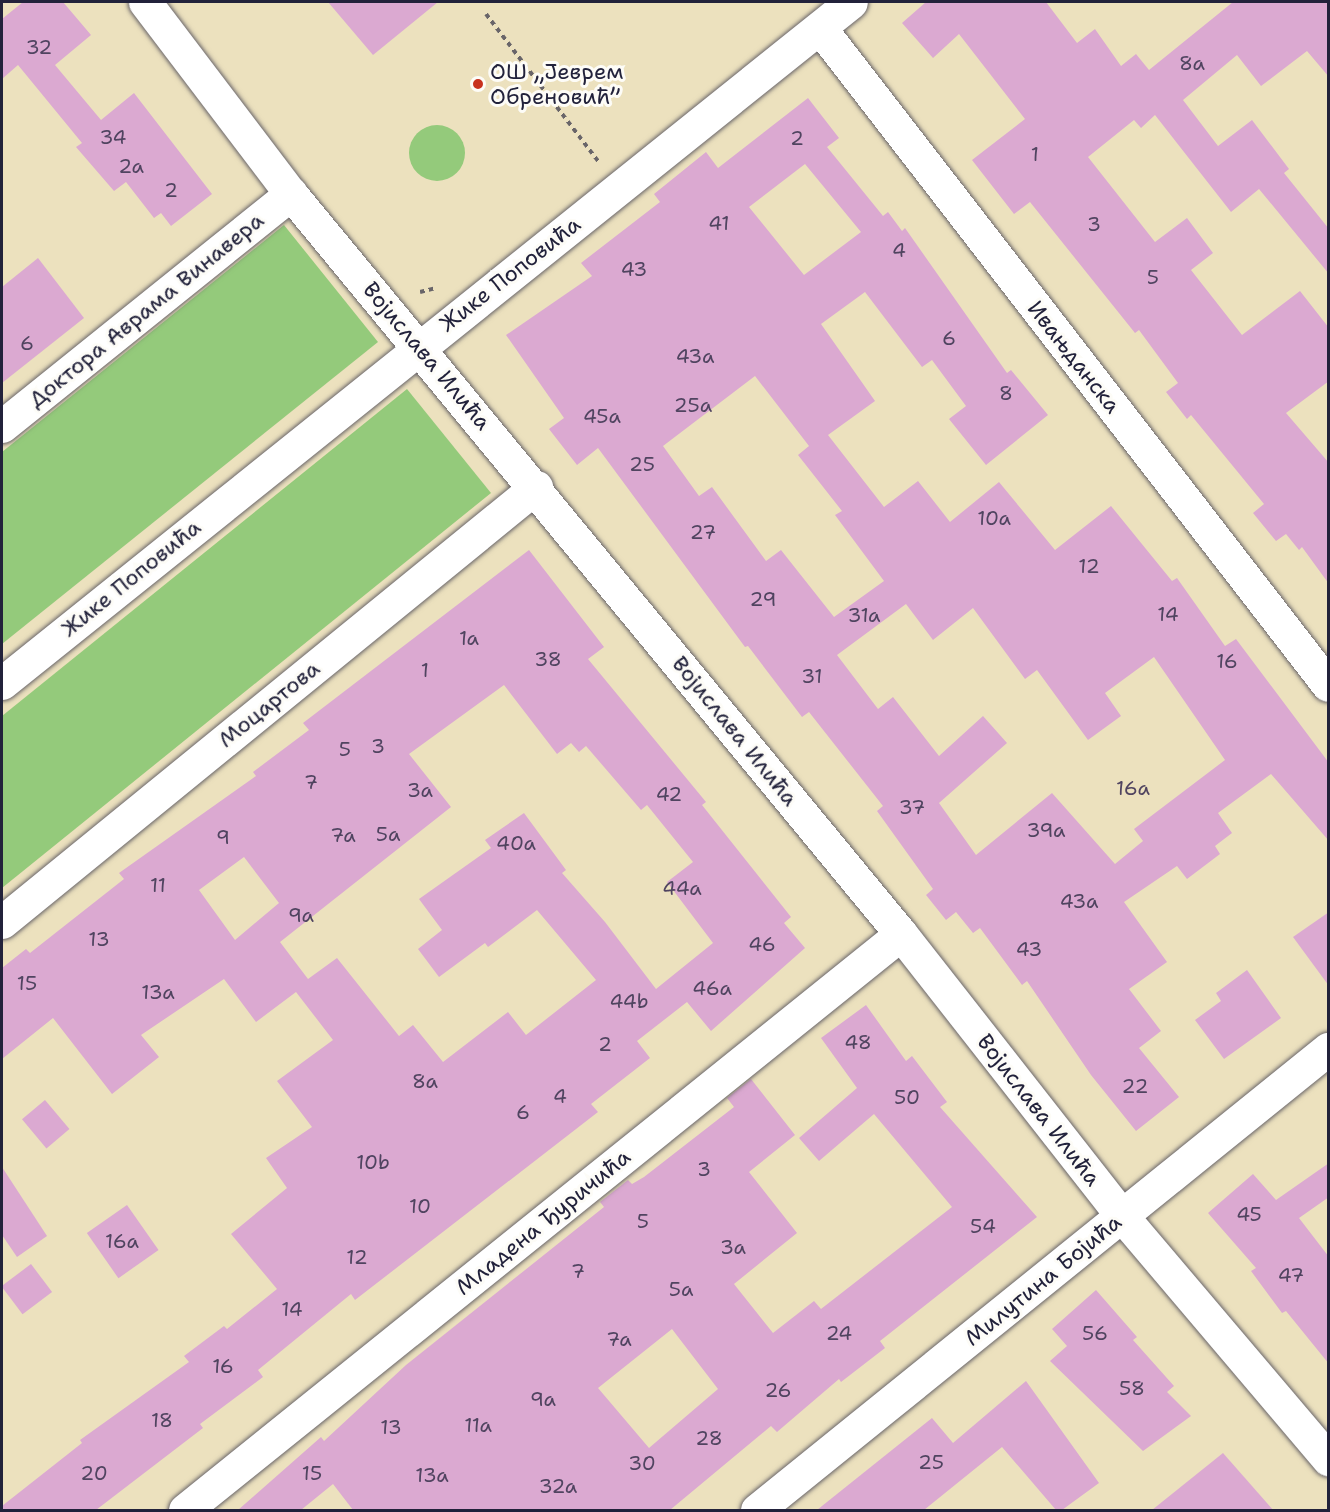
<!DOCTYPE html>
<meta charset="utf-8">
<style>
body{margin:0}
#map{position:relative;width:1330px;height:1512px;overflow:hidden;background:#ece1be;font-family:"Shantell Sans",sans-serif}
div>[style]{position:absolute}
.green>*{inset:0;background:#94ca7b}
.round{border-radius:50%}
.building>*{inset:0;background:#dba9d1;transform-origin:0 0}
.path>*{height:4px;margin-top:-2px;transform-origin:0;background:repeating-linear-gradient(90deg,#696569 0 4.5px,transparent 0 9px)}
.roads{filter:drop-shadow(0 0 2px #696569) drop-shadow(0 0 2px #696569)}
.street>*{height:33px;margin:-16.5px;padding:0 16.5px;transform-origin:16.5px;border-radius:16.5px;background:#fff}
.dots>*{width:16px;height:16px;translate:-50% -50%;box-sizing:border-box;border:3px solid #fdfcf7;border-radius:50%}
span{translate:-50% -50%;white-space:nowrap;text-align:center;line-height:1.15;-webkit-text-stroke:6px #fdfcf7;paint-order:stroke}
.number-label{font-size:20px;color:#504460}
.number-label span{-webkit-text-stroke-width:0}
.poi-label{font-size:22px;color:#22223b}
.left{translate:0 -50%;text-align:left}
.street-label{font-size:22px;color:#22223b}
.frame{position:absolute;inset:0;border:3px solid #22223b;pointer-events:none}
</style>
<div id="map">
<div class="green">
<i class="round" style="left:409px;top:125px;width:56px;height:56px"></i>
<i style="clip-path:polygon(284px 225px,378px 342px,2px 644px,2px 452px)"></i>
<i style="clip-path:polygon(407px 389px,491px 493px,2px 888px,2px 716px)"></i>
</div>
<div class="building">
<i style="clip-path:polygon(23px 2px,63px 2px,91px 35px,55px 65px,101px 120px,134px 93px,212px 194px,171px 226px,161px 213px,154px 218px,126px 182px,114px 191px,76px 147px,82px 143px,18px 65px,2px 79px,2px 19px)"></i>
<i style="clip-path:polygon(328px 2px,438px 2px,373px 55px)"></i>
<i style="clip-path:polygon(926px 2px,1046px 2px,1077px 43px,1095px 29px,1121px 66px,1136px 54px,1149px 70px,1233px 2px,1329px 2px,1329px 77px,1307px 51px,1261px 86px,1237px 55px,1183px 100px,1218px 146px,1252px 120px,1289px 169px,1284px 173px,1329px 229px,1329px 274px,1259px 189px,1231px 212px,1155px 115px,1141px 128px,1134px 120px,1088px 157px,1155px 242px,1187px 218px,1213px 253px,1191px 270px,1242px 335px,1300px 291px,1329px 328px,1329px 381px,1286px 413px,1329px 463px,1329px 584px,1302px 547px,1299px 550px,1286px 534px,1276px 541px,1253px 513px,1264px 504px,1191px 415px,1187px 419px,1166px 392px,1178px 383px,1139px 330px,1135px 333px,1030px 202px,1014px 214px,972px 160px,1025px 119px,959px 34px,933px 58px,902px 23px)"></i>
<i style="clip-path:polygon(evenodd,808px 98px,839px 138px,827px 147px,883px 216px,888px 212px,902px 231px,905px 228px,1007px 373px,1011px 370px,1048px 415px,986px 465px,949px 419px,966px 406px,932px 360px,922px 367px,865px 292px,821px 324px,875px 401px,828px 435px,884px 507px,918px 481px,950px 522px,999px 482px,1055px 550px,1111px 506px,1172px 581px,1177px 578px,1225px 646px,1236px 639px,1329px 763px,1329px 841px,1271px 774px,1218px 813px,1232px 833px,1215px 846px,1220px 854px,1187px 879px,1177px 866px,1124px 902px,1167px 962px,1129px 989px,1161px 1031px,1139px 1048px,1179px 1097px,1136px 1131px,1091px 1075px,1027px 981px,1022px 985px,980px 928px,973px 933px,956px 912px,946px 920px,926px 895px,933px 889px,877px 811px,883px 806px,809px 712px,802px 717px,748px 646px,745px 647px,598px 448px,577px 465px,549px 429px,564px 418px,506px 335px,592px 276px,581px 263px,660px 202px,654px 194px,706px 152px,718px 168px,808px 98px,805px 164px,861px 232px,804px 275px,749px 207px,805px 164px,808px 98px,755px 376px,809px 446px,798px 455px,842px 511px,835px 515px,884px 581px,834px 617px,781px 550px,766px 561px,712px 487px,699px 496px,663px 446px,755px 376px,808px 98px,906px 604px,933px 640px,973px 608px,1025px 679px,1037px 670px,1088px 740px,1121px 716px,1105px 693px,1154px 657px,1225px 760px,1134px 829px,1143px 841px,1115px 864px,1052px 793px,976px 855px,939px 803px,1007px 743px,983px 716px,939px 756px,893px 697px,878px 709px,837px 655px,906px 604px)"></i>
<i style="clip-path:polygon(38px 258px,84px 318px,2px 383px,2px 287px)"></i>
<i style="clip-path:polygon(evenodd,529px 550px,604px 647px,588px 659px,706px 802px,702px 805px,791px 917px,784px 923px,805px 948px,711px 1031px,687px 1002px,637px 1041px,650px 1058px,591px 1104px,598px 1112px,355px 1300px,351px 1294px,258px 1370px,263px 1377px,200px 1424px,203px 1428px,96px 1510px,2px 1510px,2px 1506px,82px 1443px,80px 1440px,189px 1362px,184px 1356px,224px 1326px,227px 1329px,277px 1289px,231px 1234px,287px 1188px,266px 1158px,312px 1127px,277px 1081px,333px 1040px,296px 992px,256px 1022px,224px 979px,141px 1035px,159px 1057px,112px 1094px,53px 1018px,2px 1059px,2px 968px,26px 949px,30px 953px,124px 879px,119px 873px,256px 776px,253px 772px,309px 730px,303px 723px,529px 550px,504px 685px,557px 754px,571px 743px,579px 752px,586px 746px,641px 810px,647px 805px,693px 862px,667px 882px,713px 943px,656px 989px,605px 922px,562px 873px,566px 870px,524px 813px,485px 840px,491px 848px,419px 899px,442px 930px,418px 949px,439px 977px,485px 943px,488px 947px,537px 910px,596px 980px,526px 1035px,508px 1012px,443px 1062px,413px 1025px,399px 1036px,337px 958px,308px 979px,280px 942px,451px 807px,409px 754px,504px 685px,529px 550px,244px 857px,279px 903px,235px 940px,199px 890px,244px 857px)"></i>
<i style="clip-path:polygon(1329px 912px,1329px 986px,1293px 937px)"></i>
<i style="clip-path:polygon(1247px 970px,1281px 1018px,1224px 1059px,1195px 1020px,1221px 1001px,1216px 993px)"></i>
<i style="clip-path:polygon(evenodd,866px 1005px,906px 1061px,912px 1056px,947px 1102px,940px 1107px,1037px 1217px,880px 1341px,885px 1348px,841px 1382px,839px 1379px,777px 1432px,771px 1426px,670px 1510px,353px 1510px,333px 1484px,301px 1510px,238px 1510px,321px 1437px,324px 1441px,406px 1365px,604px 1207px,600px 1202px,628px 1180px,632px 1184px,644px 1177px,734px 1107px,727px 1098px,751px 1079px,795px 1135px,749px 1172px,797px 1233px,734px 1284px,773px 1333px,814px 1301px,821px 1309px,952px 1207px,874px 1114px,819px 1161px,799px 1138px,857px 1088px,821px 1038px,866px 1005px,672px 1329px,718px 1389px,649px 1448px,598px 1388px,672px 1329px)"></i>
<i style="left:45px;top:1100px;width:38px;height:30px;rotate:50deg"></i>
<i style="clip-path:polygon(1329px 1163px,1329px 1197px,1299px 1218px,1329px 1257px,1329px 1364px,1286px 1311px,1282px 1313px,1251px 1271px,1256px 1268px,1208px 1213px,1253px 1174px,1276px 1200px)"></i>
<i style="clip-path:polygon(2px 1167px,47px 1236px,17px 1257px,2px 1235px)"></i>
<i style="left:127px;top:1205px;width:55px;height:49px;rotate:55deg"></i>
<i style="left:31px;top:1264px;width:35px;height:37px;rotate:53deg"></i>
<i style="clip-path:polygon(1096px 1290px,1137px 1337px,1133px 1340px,1174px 1386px,1167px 1392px,1191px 1416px,1143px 1451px,1050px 1361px,1067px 1346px,1052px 1329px)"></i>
<i style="clip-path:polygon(1026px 1381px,1099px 1483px,1062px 1510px,1056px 1510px,1002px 1447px,924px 1510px,817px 1510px,932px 1418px,953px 1443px)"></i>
<i style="clip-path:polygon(1223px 1453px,1273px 1510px,1152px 1510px)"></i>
</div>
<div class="path">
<i style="left:486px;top:14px;width:185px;rotate:52.7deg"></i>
<i style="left:420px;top:292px;width:16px;rotate:-14deg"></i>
</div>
<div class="roads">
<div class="street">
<i style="left:145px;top:2px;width:241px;rotate:52.8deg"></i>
<i style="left:291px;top:194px;width:959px;rotate:50.5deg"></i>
<i style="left:901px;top:934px;width:358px;rotate:51.9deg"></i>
<i style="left:1122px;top:1216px;width:319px;rotate:49.7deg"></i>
<i style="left:820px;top:28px;width:830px;rotate:52.29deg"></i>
<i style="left:2px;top:426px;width:371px;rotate:-38.8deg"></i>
<i style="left:2px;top:683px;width:1088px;rotate:-38.73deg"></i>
<i style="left:2px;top:922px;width:689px;rotate:-39.17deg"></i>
<i style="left:185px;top:1510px;width:919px;rotate:-38.82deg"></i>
<i style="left:757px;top:1510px;width:734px;rotate:-38.92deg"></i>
</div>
</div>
<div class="dots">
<i style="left:478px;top:84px;background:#c8321e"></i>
</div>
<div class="number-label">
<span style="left:39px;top:47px">32</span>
<span style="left:1192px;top:63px">8a</span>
<span style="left:113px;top:137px">34</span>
<span style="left:797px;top:138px">2</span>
<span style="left:1035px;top:154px">1</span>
<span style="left:131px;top:166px">2a</span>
<span style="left:171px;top:190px">2</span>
<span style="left:719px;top:223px">41</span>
<span style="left:1094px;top:224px">3</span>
<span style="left:899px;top:250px">4</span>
<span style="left:634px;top:269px">43</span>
<span style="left:1153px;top:277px">5</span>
<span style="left:949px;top:338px">6</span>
<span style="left:27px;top:343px">6</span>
<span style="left:695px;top:356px">43a</span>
<span style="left:1006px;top:393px">8</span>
<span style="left:693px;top:405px">25a</span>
<span style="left:602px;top:416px">45a</span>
<span style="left:642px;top:464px">25</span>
<span style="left:994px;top:518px">10a</span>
<span style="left:703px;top:532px">27</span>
<span style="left:1089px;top:566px">12</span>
<span style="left:763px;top:599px">29</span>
<span style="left:1168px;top:614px">14</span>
<span style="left:864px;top:615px">31a</span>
<span style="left:469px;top:638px">1a</span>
<span style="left:548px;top:659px">38</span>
<span style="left:1227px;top:661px">16</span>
<span style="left:425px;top:670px">1</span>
<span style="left:812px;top:676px">31</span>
<span style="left:378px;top:746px">3</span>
<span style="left:345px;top:749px">5</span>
<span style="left:311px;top:782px">7</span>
<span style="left:1133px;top:788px">16a</span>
<span style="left:420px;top:790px">3a</span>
<span style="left:669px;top:794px">42</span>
<span style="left:912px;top:807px">37</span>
<span style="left:1046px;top:830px">39a</span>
<span style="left:388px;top:834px">5a</span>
<span style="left:343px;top:835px">7a</span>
<span style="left:223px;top:837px">9</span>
<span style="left:516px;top:843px">40a</span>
<span style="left:158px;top:885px">11</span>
<span style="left:682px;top:888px">44a</span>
<span style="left:1079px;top:901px">43a</span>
<span style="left:301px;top:915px">9a</span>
<span style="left:99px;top:939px">13</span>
<span style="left:762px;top:944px">46</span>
<span style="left:1029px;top:949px">43</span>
<span style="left:27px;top:983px">15</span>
<span style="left:712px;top:988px">46a</span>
<span style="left:158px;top:992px">13a</span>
<span style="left:629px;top:1001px">44b</span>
<span style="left:858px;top:1042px">48</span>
<span style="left:605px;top:1044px">2</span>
<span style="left:425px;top:1081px">8a</span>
<span style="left:1135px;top:1086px">22</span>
<span style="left:560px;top:1096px">4</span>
<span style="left:907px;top:1097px">50</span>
<span style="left:523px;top:1112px">6</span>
<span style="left:373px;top:1162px">10b</span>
<span style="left:704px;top:1169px">3</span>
<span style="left:420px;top:1206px">10</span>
<span style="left:1249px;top:1214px">45</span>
<span style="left:643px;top:1221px">5</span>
<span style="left:983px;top:1226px">54</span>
<span style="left:122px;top:1241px">16a</span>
<span style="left:733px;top:1247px">3a</span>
<span style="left:357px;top:1257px">12</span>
<span style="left:578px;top:1271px">7</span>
<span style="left:1291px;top:1275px">47</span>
<span style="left:681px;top:1289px">5a</span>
<span style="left:292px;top:1309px">14</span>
<span style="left:839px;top:1333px">24</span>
<span style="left:1095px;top:1333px">56</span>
<span style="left:619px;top:1339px">7a</span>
<span style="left:223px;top:1366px">16</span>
<span style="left:1132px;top:1388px">58</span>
<span style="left:778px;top:1390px">26</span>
<span style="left:543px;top:1399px">9a</span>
<span style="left:162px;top:1420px">18</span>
<span style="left:478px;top:1425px">11a</span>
<span style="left:391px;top:1427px">13</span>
<span style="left:709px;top:1438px">28</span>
<span style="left:931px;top:1462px">25</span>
<span style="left:642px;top:1463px">30</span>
<span style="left:94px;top:1473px">20</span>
<span style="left:312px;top:1473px">15</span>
<span style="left:432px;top:1475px">13a</span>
<span style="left:558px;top:1486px">32a</span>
</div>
<div class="poi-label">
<span class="left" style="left:490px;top:84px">ОШ „Јеврем<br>Обреновић”</span>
</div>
<div class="street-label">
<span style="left:510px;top:274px;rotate:-38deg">Жике Поповића</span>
<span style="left:146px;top:310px;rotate:-39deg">Доктора Аврама Винавера</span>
<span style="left:427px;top:356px;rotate:50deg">Војислава Илића</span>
<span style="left:1074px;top:357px;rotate:52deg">Ивањданска</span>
<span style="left:131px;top:578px;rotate:-39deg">Жике Поповића</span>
<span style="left:269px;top:704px;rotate:-39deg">Моцартова</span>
<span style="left:735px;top:731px;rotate:51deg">Војислава Илића</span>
<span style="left:1039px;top:1110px;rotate:52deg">Војислава Илића</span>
<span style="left:543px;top:1222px;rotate:-39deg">Младена Ђуричића</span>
<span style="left:1043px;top:1280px;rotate:-39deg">Милутина Бојића</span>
</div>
<div class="frame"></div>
</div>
